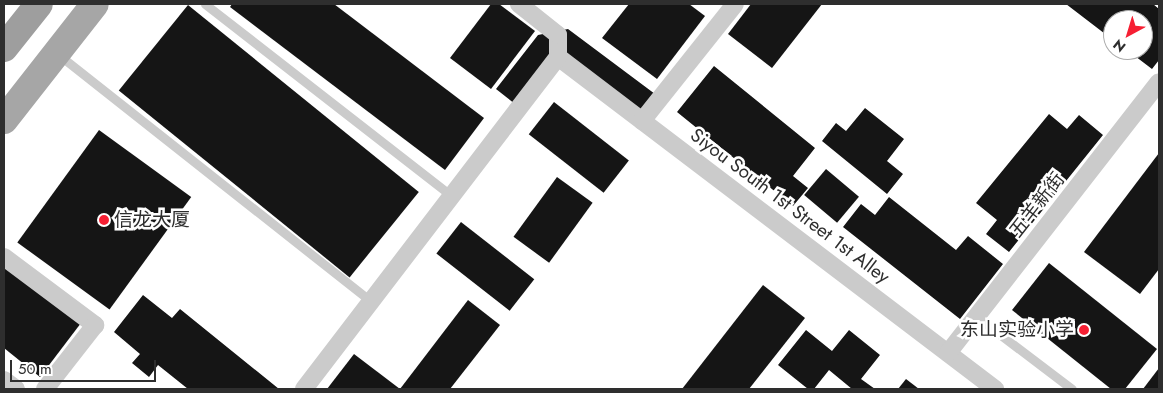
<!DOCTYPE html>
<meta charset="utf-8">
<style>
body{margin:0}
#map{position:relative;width:1163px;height:393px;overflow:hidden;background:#fff;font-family:Jost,"Noto Sans SC",sans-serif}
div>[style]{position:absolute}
.building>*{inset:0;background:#151515;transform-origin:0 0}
.service>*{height:9px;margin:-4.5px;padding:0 4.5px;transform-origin:4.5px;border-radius:4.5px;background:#cbcbcb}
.minor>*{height:18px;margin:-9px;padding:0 9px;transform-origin:9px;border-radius:9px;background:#cbcbcb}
.primary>*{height:28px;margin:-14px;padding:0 14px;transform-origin:14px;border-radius:14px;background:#a6a6a6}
.trunk>*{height:28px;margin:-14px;padding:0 14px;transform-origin:14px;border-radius:14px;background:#9e9e9e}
.dots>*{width:14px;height:14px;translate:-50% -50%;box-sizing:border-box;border:2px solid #fff;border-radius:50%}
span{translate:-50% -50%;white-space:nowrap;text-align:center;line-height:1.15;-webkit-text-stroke:5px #fff;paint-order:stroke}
.street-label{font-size:19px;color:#2e2e2e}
.poi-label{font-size:19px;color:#2e2e2e}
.left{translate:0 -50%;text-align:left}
.right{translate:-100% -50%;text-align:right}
.frame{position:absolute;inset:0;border:5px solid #2e2e2e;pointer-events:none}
.north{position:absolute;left:1103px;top:10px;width:50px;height:50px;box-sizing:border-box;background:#fff;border:1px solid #ababab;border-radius:50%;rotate:219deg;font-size:14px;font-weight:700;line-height:20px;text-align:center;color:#2e2e2e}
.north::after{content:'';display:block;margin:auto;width:18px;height:22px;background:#f61f33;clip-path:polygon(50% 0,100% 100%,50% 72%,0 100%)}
.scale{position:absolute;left:10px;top:360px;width:146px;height:22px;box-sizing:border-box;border:2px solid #2e2e2e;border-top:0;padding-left:6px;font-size:15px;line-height:18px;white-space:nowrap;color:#2e2e2e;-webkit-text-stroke:4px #fff;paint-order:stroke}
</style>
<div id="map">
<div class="building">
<i style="clip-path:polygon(232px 4px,334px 4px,484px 118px,445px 170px,230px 7px)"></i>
<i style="clip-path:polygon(491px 4px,499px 4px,535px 31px,491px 89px,450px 58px)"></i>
<i style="clip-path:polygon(629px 4px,689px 4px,705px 16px,657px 79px,602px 38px)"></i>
<i style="clip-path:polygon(751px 4px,822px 4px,772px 68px,728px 34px)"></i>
<i style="clip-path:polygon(1066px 4px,1153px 4px,1159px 9px,1159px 60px,1152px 69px,1127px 50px,1143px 50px,1143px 20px,1113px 20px,1113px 40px)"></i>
<i style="left:188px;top:5px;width:297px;height:110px;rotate:39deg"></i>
<i style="clip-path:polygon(568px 29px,655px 94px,639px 113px,568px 56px,515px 104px,496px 89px,538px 35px)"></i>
<i style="clip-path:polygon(714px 66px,815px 148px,793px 176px,808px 188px,793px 206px,677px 112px)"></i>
<i style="left:554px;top:102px;width:95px;height:41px;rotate:38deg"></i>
<i style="clip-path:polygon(865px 108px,904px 139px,887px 161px,903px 174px,887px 194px,822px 141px,836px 123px,846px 131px)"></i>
<i style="clip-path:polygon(1049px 114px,1067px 129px,1079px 115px,1103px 135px,1009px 252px,986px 234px,997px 220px,976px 203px)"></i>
<i style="left:99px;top:130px;width:114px;height:139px;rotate:36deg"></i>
<i style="clip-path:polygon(1159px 153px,1159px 269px,1140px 294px,1084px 252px)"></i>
<i style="left:826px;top:169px;width:43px;height:34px;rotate:40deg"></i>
<i style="left:557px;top:177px;width:44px;height:74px;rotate:36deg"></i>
<i style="clip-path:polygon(889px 197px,956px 250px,968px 236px,1003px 264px,960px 319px,843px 227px,861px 204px,875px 215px)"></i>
<i style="left:461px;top:222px;width:93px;height:40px;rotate:38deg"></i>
<i style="clip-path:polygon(1049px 263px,1157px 349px,1125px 389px,1111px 389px,1012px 310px)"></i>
<i style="clip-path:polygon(4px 264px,81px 323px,40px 377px,4px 348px)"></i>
<i style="clip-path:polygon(763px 285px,805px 318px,749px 389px,682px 389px)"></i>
<i style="clip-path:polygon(143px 295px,172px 318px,180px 309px,279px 389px,188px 389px,158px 365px,149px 377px,132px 363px,140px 354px,114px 332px)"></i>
<i style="clip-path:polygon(468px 300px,500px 325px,450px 389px,400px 389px)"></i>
<i style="clip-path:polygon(806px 330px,832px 351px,849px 330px,880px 355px,861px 379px,875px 389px,852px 389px,829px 370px,814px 389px,808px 389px,778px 365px)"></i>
<i style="clip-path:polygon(354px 354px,400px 389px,327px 389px)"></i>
<i style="clip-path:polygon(1159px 368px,1159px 389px,1143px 389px)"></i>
<i style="clip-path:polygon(906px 379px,919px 389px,898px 389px)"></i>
</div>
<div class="service">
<i style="left:205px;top:4px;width:313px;rotate:37.9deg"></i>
<i style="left:59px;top:55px;width:397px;rotate:38.3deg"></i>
<i style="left:977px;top:317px;width:119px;rotate:37.2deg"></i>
</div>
<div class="minor">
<i style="left:558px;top:57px;width:549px;rotate:37.22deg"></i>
<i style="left:642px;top:121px;width:149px;rotate:-51.5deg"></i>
<i style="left:4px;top:257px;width:114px;rotate:36.8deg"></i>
<i style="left:95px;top:325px;width:81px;rotate:128deg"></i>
<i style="left:948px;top:353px;width:343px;rotate:-52.1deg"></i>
<i style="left:4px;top:380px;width:15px;rotate:37deg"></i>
<i style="left:304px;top:389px;width:418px;rotate:-52.6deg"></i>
<i style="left:558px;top:57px;width:22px;rotate:-90deg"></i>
<i style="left:558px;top:35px;width:50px;rotate:-141.5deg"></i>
</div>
<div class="primary">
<i style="left:4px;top:120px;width:147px;rotate:-51.9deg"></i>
</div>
<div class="trunk">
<i style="left:4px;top:48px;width:56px;rotate:-51.5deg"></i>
</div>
<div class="dots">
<i style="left:104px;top:220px;background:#f61f33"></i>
<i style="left:1084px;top:330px;background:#f61f33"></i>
</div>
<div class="street-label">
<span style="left:1037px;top:205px;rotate:-52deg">五羊新街</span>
<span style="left:790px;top:206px;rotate:37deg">Siyou South 1st Street 1st Alley</span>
</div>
<div class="poi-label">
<span class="left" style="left:114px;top:220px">信龙大厦</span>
<span class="right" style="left:1074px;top:330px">东山实验小学</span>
</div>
<div class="frame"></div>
<div class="north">N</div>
<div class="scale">50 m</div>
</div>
